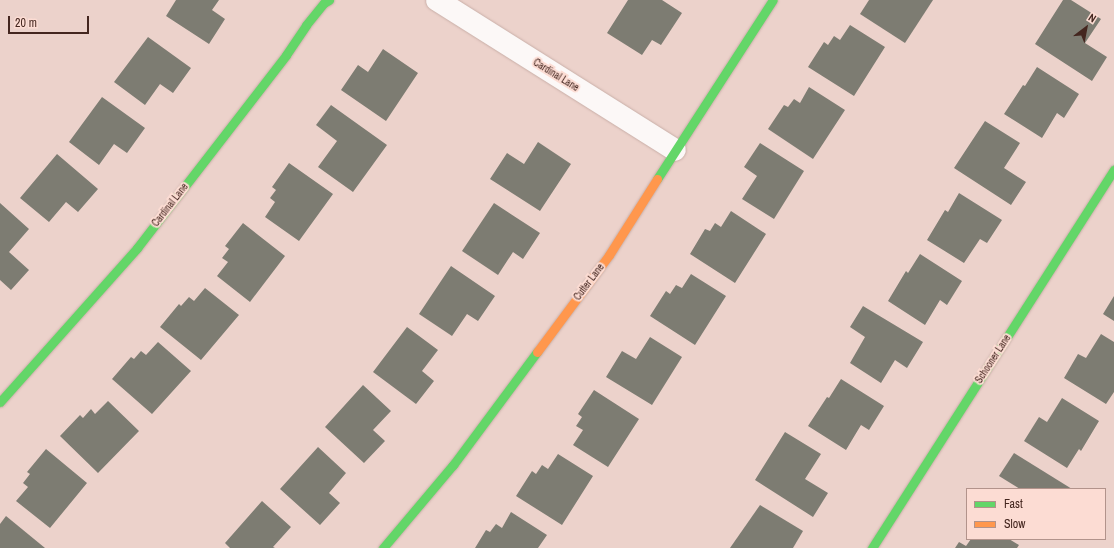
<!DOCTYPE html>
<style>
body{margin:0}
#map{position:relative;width:1114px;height:548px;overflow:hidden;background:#ecd2cb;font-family:"Archivo Narrow",sans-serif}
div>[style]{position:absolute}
.building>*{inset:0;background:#7d7c72}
.roads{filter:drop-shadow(0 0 1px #c9afa8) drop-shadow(0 0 1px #c9afa8)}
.street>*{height:22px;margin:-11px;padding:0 11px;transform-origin:11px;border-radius:11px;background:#fcf8f7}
.fast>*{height:9px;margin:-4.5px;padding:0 4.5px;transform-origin:4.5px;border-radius:4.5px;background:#63d668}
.slow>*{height:9px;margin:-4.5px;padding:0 4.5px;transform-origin:4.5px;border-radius:4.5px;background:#ff974d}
span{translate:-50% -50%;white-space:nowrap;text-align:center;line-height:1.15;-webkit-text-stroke:4px #fcdcd3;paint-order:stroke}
.street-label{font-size:10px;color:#44261f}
.legend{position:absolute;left:966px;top:488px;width:140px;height:52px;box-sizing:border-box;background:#fcdcd3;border:1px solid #b2938b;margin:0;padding:5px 7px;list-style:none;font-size:12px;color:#44261f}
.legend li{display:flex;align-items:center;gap:8px;height:20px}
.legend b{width:20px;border:1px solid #b2938b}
.north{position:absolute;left:1066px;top:8px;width:40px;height:40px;-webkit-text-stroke:3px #fcdcd3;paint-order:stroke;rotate:32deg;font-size:11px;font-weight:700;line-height:16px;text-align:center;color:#44261f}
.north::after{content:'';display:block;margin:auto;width:14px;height:18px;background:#44261f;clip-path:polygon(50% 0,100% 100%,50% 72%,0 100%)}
.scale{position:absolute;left:8px;top:16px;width:81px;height:18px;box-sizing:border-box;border:2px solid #44261f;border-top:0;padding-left:5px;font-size:12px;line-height:14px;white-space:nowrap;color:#44261f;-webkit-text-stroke:3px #fcdcd3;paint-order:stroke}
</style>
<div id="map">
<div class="building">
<i style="clip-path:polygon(176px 0,219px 0,212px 10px,225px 19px,209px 44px,166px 16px)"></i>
<i style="clip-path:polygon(628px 0,662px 0,682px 13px,661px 45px,652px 40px,642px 55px,607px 33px)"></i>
<i style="clip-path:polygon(869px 0,933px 0,905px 43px,860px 14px)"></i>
<i style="clip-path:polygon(1063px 0,1071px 0,1101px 19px,1085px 43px,1107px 57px,1092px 81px,1035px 44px)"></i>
<i style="clip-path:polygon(850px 25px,885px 47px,854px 96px,808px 67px,824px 42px,828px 45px,834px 36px,840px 40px)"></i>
<i style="clip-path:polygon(148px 37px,191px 68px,173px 93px,160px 84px,145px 105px,114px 82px)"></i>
<i style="clip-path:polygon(383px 49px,418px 73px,386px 121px,341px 90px,358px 65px,368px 72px)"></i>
<i style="clip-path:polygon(1037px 67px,1079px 94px,1064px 118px,1057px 113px,1042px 138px,1004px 114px,1023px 85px,1025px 86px)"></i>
<i style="clip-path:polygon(809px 87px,845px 110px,813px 159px,768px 129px,784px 105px,788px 107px,794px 99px,800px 103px)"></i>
<i style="clip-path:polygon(102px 97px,145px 128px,127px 153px,114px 144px,99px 165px,69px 142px)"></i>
<i style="clip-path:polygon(331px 105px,387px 145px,353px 192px,318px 167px,337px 141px,316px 125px)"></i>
<i style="clip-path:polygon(985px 121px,1020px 143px,1004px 168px,1026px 182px,1011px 205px,954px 168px)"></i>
<i style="clip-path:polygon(538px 142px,571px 164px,540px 211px,490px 179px,507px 153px,524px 164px)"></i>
<i style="clip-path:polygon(760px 143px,804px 171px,774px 219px,742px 199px,757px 176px,744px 167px)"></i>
<i style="clip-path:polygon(57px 154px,98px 189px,78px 212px,66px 202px,49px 222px,20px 198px)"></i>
<i style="clip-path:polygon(289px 163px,333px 194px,299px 241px,265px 217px,275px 202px,270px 198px,276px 190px,272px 187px)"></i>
<i style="clip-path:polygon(959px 193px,1002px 220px,987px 243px,980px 239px,964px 263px,927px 240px,945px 210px,948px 212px)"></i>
<i style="clip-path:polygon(0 203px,29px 229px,9px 252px,29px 270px,11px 290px,0 280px)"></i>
<i style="clip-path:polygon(494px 203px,540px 233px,523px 259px,513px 252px,498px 275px,462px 251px)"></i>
<i style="clip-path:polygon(731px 211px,766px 234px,735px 283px,690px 254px,705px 229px,710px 231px,715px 223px,721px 227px)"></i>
<i style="clip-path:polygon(243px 223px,285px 256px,250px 302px,217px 276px,228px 262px,222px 258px,229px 249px,225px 246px)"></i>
<i style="clip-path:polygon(920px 254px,962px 281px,947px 305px,940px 300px,925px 325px,888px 301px,906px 271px,908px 273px)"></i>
<i style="clip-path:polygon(451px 266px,495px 296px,478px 321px,467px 314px,452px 336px,419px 314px)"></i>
<i style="clip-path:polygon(691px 274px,726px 296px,695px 345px,650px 316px,666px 291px,670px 294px,676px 285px,682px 288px)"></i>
<i style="clip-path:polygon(205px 288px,239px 315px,201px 360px,160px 327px,179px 304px,181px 306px,189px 297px,194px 301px)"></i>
<i style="clip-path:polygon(1114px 296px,1114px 321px,1103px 314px)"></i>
<i style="clip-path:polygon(863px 306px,923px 342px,907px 368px,895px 360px,881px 383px,850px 363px,865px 337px,850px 327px)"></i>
<i style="clip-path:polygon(407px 327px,438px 350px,422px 371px,434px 381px,416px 404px,373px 372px)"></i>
<i style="clip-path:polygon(1101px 334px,1114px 342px,1114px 392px,1106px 404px,1064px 378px,1078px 354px,1086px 358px)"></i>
<i style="clip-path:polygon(650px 337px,682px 357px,652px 405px,606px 377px,622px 351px,636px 359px)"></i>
<i style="clip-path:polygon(158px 342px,191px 371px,152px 414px,112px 379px,131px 357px,134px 359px,141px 351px,146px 355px)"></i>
<i style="clip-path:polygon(841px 379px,884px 406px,869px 430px,861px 425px,846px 450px,808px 426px,827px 397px,829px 398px)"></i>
<i style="clip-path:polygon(363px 385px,391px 411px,373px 430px,385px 441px,364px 463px,325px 427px)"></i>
<i style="clip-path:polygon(594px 390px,639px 419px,608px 467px,573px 445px,583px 430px,576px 426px,582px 417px,578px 414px)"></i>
<i style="clip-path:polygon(1062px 398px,1099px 421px,1081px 451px,1079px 449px,1067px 468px,1024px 441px,1039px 417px,1047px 422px)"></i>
<i style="clip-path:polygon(108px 401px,139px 431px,98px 473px,60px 436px,80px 415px,83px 418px,91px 409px,95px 414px)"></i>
<i style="clip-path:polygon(785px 432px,821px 454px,805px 479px,828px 493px,813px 517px,755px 480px)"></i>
<i style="clip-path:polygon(318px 447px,346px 473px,329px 493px,340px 503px,320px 525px,280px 489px)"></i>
<i style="clip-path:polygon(46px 449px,87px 483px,50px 528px,16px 501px,28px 487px,23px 483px,30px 474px,27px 472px)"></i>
<i style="clip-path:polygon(1014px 453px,1072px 489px,1020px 489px,999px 476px)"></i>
<i style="clip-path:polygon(558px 454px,593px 476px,562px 525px,516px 496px,532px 471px,536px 474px,542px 465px,548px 469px)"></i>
<i style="clip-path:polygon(262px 501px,291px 527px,273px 547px,275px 548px,230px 548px,225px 543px)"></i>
<i style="clip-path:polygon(760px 505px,803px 531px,793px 548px,730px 548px)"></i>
<i style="clip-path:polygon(511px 512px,547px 535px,538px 548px,475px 548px,486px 530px,490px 532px,496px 524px,502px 528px)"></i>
<i style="clip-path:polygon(6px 516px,45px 548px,0 548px,0 524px)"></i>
<i style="clip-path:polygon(971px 539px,1009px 539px,1019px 545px,1017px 548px,955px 548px,959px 542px,966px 546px)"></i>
</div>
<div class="roads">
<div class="street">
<i style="left:437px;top:0;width:281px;rotate:32.2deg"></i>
</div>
<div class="fast">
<i style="left:657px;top:179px;width:213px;rotate:-57.1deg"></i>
<i style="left:0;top:402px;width:206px;rotate:-48.3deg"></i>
<i style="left:137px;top:248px;width:244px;rotate:-52.3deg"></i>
<i style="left:286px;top:55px;width:36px;rotate:-56deg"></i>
<i style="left:306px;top:25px;width:28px;rotate:-51deg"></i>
<i style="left:324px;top:3px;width:6px;rotate:-31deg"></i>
<i style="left:383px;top:548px;width:109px;rotate:-49.9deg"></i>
<i style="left:453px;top:465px;width:141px;rotate:-53.4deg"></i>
<i style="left:872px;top:548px;width:449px;rotate:-57.4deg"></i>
</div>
<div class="slow">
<i style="left:537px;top:352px;width:121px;rotate:-53.4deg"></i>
<i style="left:609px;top:255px;width:90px;rotate:-57.7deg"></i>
</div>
</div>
<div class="street-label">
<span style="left:556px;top:75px;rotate:32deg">Cardinal Lane</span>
<span style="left:170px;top:205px;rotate:-52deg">Cardinal Lane</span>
<span style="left:589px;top:282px;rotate:-53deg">Cutter Lane</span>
<span style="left:993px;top:359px;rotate:-57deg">Schooner Lane</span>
</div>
<ul class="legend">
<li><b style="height:5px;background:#63d668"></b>Fast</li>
<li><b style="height:5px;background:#ff974d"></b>Slow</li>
</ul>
<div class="north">N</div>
<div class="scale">20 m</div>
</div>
